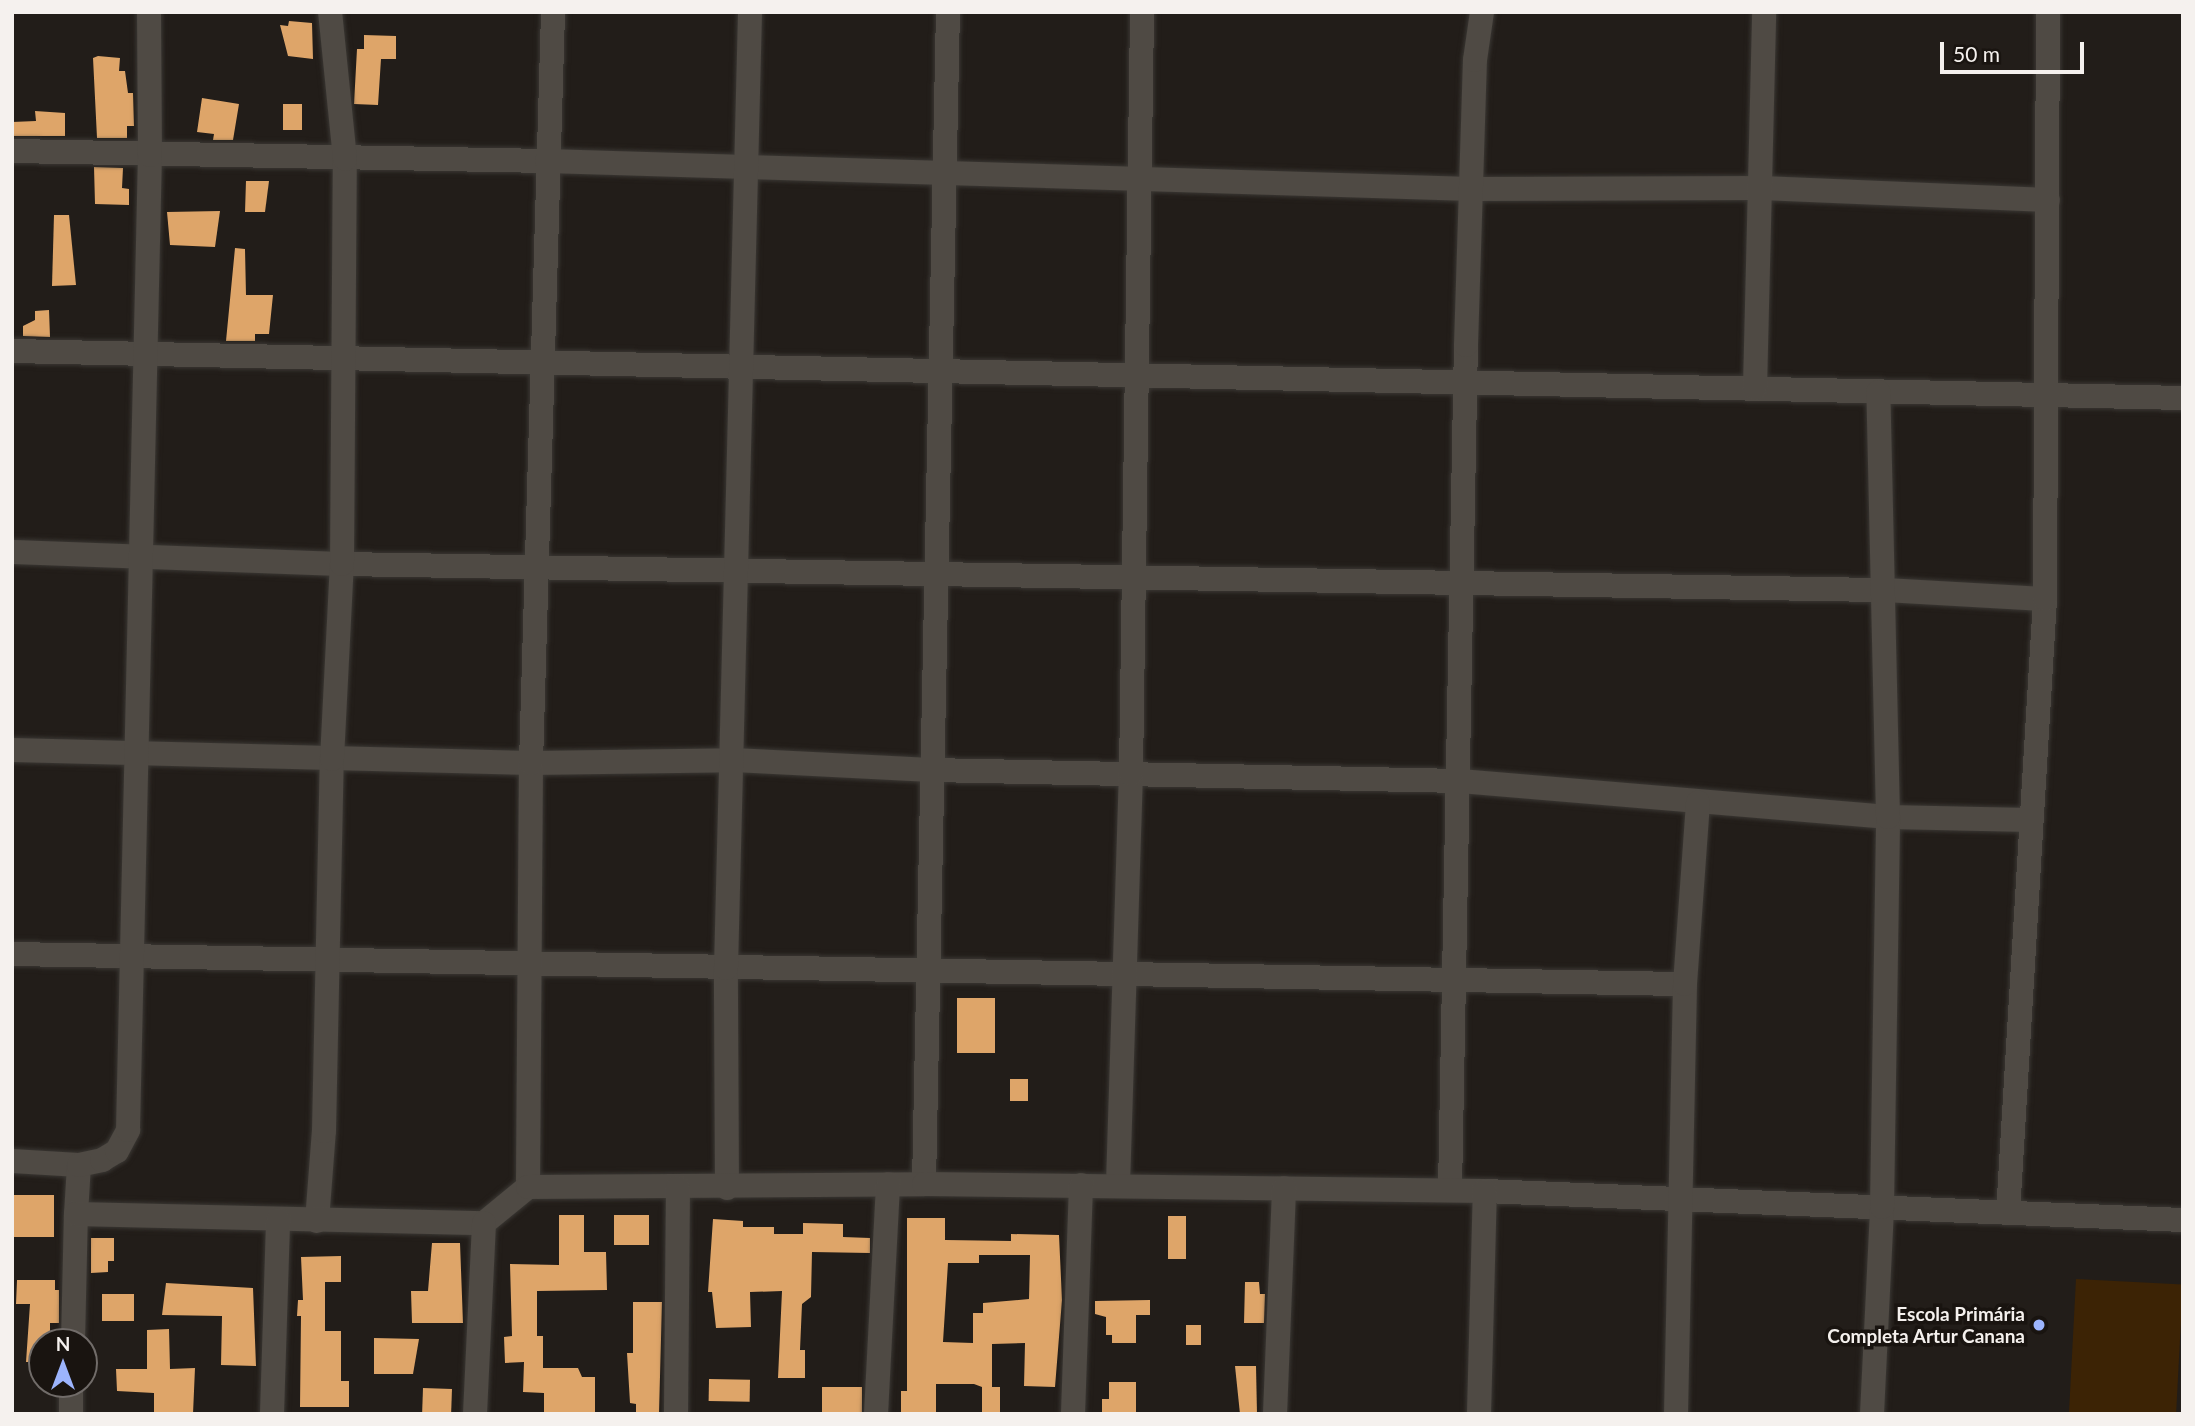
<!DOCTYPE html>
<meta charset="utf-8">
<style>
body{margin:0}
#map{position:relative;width:2195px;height:1426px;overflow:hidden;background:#221d19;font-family:Lato,sans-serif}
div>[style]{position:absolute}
.green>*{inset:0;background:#3c2305;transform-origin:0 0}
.building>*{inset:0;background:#dea569;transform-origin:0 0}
.roads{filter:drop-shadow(0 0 2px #3a3733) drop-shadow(0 0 2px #3a3733)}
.minor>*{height:24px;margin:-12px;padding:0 12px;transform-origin:12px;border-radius:12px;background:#4f4a44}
.dots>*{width:19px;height:19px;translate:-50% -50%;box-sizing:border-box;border:4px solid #191410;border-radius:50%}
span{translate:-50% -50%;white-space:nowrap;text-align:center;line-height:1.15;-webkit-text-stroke:7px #191410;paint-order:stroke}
.poi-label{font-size:19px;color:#f5f1ee;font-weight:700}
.right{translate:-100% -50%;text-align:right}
.frame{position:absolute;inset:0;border:14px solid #f5f1ee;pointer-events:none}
.north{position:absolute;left:28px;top:1328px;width:70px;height:70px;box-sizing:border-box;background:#191410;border:2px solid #716c69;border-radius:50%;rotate:0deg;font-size:19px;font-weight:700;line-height:28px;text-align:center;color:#f5f1ee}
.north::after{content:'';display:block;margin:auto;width:24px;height:32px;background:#9cb4fd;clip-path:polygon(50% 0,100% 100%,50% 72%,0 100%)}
.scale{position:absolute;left:1940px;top:42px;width:144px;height:32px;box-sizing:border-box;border:4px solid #f5f1ee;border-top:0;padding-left:9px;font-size:21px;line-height:24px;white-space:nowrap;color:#f5f1ee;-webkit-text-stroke:5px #191410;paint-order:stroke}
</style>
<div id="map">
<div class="green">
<i style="left:2076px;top:1279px;width:107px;height:134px;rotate:3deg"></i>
</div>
<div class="building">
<i style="clip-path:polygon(289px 21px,312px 23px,313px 59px,288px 56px,280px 25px,288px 26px)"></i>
<i style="clip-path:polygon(364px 35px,396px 36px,396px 59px,381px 59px,378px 105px,354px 104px,357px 49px,364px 49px)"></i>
<i style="clip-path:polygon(98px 56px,120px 58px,119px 71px,125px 71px,128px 93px,133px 93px,134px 126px,127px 126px,127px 138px,97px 138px,93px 58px)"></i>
<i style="clip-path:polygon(202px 98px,239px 104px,233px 140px,213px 140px,214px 134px,197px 132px)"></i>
<i style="left:283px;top:104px;width:19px;height:26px"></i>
<i style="clip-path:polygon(35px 111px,65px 113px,65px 136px,12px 136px,12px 122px,36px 121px)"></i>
<i style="clip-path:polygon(94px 167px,123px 168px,122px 188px,129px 189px,129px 205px,95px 204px)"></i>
<i style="clip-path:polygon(246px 181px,269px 181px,265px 212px,245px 212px)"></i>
<i style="clip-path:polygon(220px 211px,215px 247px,170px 245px,167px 212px)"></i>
<i style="clip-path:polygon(54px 215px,69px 215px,76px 285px,52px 286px)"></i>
<i style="clip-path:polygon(235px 248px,245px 249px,246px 295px,273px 295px,269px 334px,255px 334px,255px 341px,226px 341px)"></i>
<i style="clip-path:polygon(49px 310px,50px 337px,23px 336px,23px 326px,35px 320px,35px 311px)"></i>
<i style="left:957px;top:998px;width:38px;height:55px"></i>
<i style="left:1010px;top:1079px;width:18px;height:22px"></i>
<i style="left:12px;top:1195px;width:42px;height:42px"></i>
<i style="clip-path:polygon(559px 1215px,584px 1215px,584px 1252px,606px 1252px,607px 1290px,537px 1291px,537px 1336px,543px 1336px,543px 1368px,578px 1368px,582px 1377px,595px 1377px,595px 1414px,544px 1414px,544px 1393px,523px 1392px,524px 1362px,505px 1363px,504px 1337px,512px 1336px,510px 1264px,559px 1265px)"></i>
<i style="left:614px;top:1215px;width:35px;height:30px"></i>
<i style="left:1168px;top:1216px;width:18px;height:43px"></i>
<i style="clip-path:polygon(evenodd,907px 1218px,945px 1218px,945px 1240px,1011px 1241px,1011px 1234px,1059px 1235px,1062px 1300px,1055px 1387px,1024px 1386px,1025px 1343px,992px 1344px,992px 1387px,1000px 1387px,1000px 1414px,982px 1414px,982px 1387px,974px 1384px,936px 1384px,936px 1413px,901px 1413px,901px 1391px,907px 1391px,907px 1218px,979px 1255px,1030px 1255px,1029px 1299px,983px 1303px,983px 1313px,973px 1313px,973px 1343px,943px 1342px,948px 1263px,979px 1263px,979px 1255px)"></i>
<i style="clip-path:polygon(713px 1219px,743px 1221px,743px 1227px,774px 1227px,774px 1234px,803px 1234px,803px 1223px,843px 1224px,843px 1237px,870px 1238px,870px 1253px,812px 1252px,811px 1297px,802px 1304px,800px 1350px,805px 1350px,805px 1378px,778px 1378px,782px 1291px,750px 1292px,751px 1327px,716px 1328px,712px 1292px,708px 1292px)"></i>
<i style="clip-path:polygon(91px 1238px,114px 1238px,114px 1261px,108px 1261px,108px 1272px,91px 1273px)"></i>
<i style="clip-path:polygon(432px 1243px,460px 1243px,463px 1323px,412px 1323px,411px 1291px,428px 1291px)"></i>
<i style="clip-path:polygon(341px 1256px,341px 1282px,325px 1282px,325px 1331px,341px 1331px,341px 1381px,349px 1381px,349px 1407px,300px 1407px,301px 1316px,297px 1316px,298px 1300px,303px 1300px,301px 1257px)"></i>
<i style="clip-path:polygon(17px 1280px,55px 1280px,55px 1290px,59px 1290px,59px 1323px,50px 1323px,50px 1342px,42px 1342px,42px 1362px,26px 1362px,30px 1304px,16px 1304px)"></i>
<i style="clip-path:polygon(1245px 1282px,1259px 1282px,1260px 1294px,1265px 1294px,1264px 1323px,1244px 1323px)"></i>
<i style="clip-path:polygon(166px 1283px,253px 1288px,256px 1366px,221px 1365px,222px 1316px,162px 1315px)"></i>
<i style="left:102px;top:1294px;width:32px;height:27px"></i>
<i style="clip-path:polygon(1150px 1300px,1150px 1315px,1136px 1315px,1136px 1343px,1112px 1343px,1112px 1335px,1106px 1335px,1106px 1317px,1095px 1314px,1095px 1301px)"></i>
<i style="clip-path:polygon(633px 1302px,662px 1302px,659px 1414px,636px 1414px,636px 1404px,630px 1403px,627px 1353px,633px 1353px)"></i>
<i style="left:1186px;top:1325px;width:15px;height:20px"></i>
<i style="clip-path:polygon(169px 1329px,170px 1369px,195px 1368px,193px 1414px,154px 1414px,154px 1393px,117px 1391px,116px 1369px,147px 1369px,147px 1330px)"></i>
<i style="clip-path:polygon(374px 1338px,419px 1339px,413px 1374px,374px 1374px)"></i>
<i style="clip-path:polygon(1235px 1366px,1256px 1366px,1257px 1414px,1240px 1414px)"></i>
<i style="left:709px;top:1379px;width:41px;height:22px;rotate:1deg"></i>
<i style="clip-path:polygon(1109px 1382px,1136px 1382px,1136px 1414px,1102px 1414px,1102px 1399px,1109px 1399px)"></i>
<i style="left:822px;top:1387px;width:40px;height:27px"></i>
<i style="left:423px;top:1388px;width:29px;height:25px;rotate:2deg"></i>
</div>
<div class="roads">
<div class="minor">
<i style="left:12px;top:151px;width:535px;rotate:1.07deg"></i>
<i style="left:547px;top:161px;width:925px;rotate:1.73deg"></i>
<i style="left:1472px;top:189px;width:290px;rotate:-0.2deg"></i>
<i style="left:1762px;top:188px;width:286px;rotate:2.4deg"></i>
<i style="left:12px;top:351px;width:2172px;rotate:1.24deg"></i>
<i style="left:1755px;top:388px;width:376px;rotate:-88.6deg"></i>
<i style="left:12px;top:552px;width:330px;rotate:2.1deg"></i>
<i style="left:342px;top:564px;width:1542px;rotate:0.97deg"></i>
<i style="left:1884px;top:590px;width:161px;rotate:3.2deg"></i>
<i style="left:12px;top:750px;width:519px;rotate:1.43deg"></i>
<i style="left:531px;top:763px;width:203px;rotate:-0.8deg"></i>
<i style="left:734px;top:760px;width:197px;rotate:2.9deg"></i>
<i style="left:931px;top:770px;width:529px;rotate:1.19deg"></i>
<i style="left:1460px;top:781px;width:430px;rotate:4.8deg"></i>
<i style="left:1888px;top:817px;width:143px;rotate:1.2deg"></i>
<i style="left:12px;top:954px;width:1673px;rotate:1.03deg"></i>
<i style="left:12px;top:1161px;width:67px;rotate:3.4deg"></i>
<i style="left:79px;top:1165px;width:49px;rotate:93.5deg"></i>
<i style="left:79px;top:1165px;width:24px;rotate:-12deg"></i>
<i style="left:102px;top:1160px;width:17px;rotate:-31deg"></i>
<i style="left:117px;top:1151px;width:24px;rotate:-62deg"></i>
<i style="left:128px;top:1130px;width:975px;rotate:-88.71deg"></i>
<i style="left:150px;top:155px;width:143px;rotate:-90.4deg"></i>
<i style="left:924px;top:1184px;width:1172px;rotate:-88.83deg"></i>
<i style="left:1118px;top:1185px;width:411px;rotate:-88.2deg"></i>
<i style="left:1131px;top:774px;width:762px;rotate:-89.17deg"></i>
<i style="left:528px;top:1187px;width:424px;rotate:-89.6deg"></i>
<i style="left:531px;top:763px;width:751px;rotate:-88.32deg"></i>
<i style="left:727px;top:1188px;width:220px;rotate:-90.3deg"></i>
<i style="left:726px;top:968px;width:956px;rotate:-88.56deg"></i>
<i style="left:1450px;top:1190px;width:845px;rotate:-88.92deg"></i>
<i style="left:1466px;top:345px;width:285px;rotate:-88.2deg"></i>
<i style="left:1475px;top:60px;width:49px;rotate:-81.7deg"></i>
<i style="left:2008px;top:1213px;width:615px;rotate:-86.55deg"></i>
<i style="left:2045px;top:599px;width:587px;rotate:-89.71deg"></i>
<i style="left:317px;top:1221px;width:90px;rotate:-85.6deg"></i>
<i style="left:324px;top:1131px;width:372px;rotate:-88.8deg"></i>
<i style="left:332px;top:759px;width:195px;rotate:-87.1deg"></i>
<i style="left:342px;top:564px;width:405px;rotate:-89.6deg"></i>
<i style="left:345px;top:159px;width:148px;rotate:-95.8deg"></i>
<i style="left:73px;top:1342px;width:128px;rotate:-88.7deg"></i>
<i style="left:76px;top:1214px;width:408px;rotate:1.3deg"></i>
<i style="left:484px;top:1223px;width:57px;rotate:-39.3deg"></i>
<i style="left:528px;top:1187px;width:396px;rotate:-0.4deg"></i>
<i style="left:924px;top:1184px;width:561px;rotate:0.71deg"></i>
<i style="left:1485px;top:1191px;width:699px;rotate:2.38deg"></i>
<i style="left:71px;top:1414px;width:30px;rotate:-90deg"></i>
<i style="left:272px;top:1414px;width:194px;rotate:-88.2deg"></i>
<i style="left:475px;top:1414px;width:191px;rotate:-87.3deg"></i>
<i style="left:676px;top:1414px;width:226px;rotate:-89.5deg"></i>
<i style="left:876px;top:1414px;width:230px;rotate:-87deg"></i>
<i style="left:1073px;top:1414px;width:229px;rotate:-88deg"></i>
<i style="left:1275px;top:1414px;width:226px;rotate:-87.7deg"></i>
<i style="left:1479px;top:1414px;width:223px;rotate:-88.5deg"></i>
<i style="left:1676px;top:1414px;width:430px;rotate:-88.8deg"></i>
<i style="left:1685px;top:984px;width:182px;rotate:-85.9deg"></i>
<i style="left:1872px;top:1414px;width:207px;rotate:-87.2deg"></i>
<i style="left:1882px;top:1207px;width:390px;rotate:-89.1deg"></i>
<i style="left:1888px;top:817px;width:425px;rotate:-91.3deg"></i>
</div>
</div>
<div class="dots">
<i style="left:2039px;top:1325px;background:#9cb4fd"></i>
</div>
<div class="poi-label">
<span class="right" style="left:2025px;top:1325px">Escola Primária<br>Completa Artur Canana</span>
</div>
<div class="frame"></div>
<div class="north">N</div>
<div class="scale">50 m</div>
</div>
